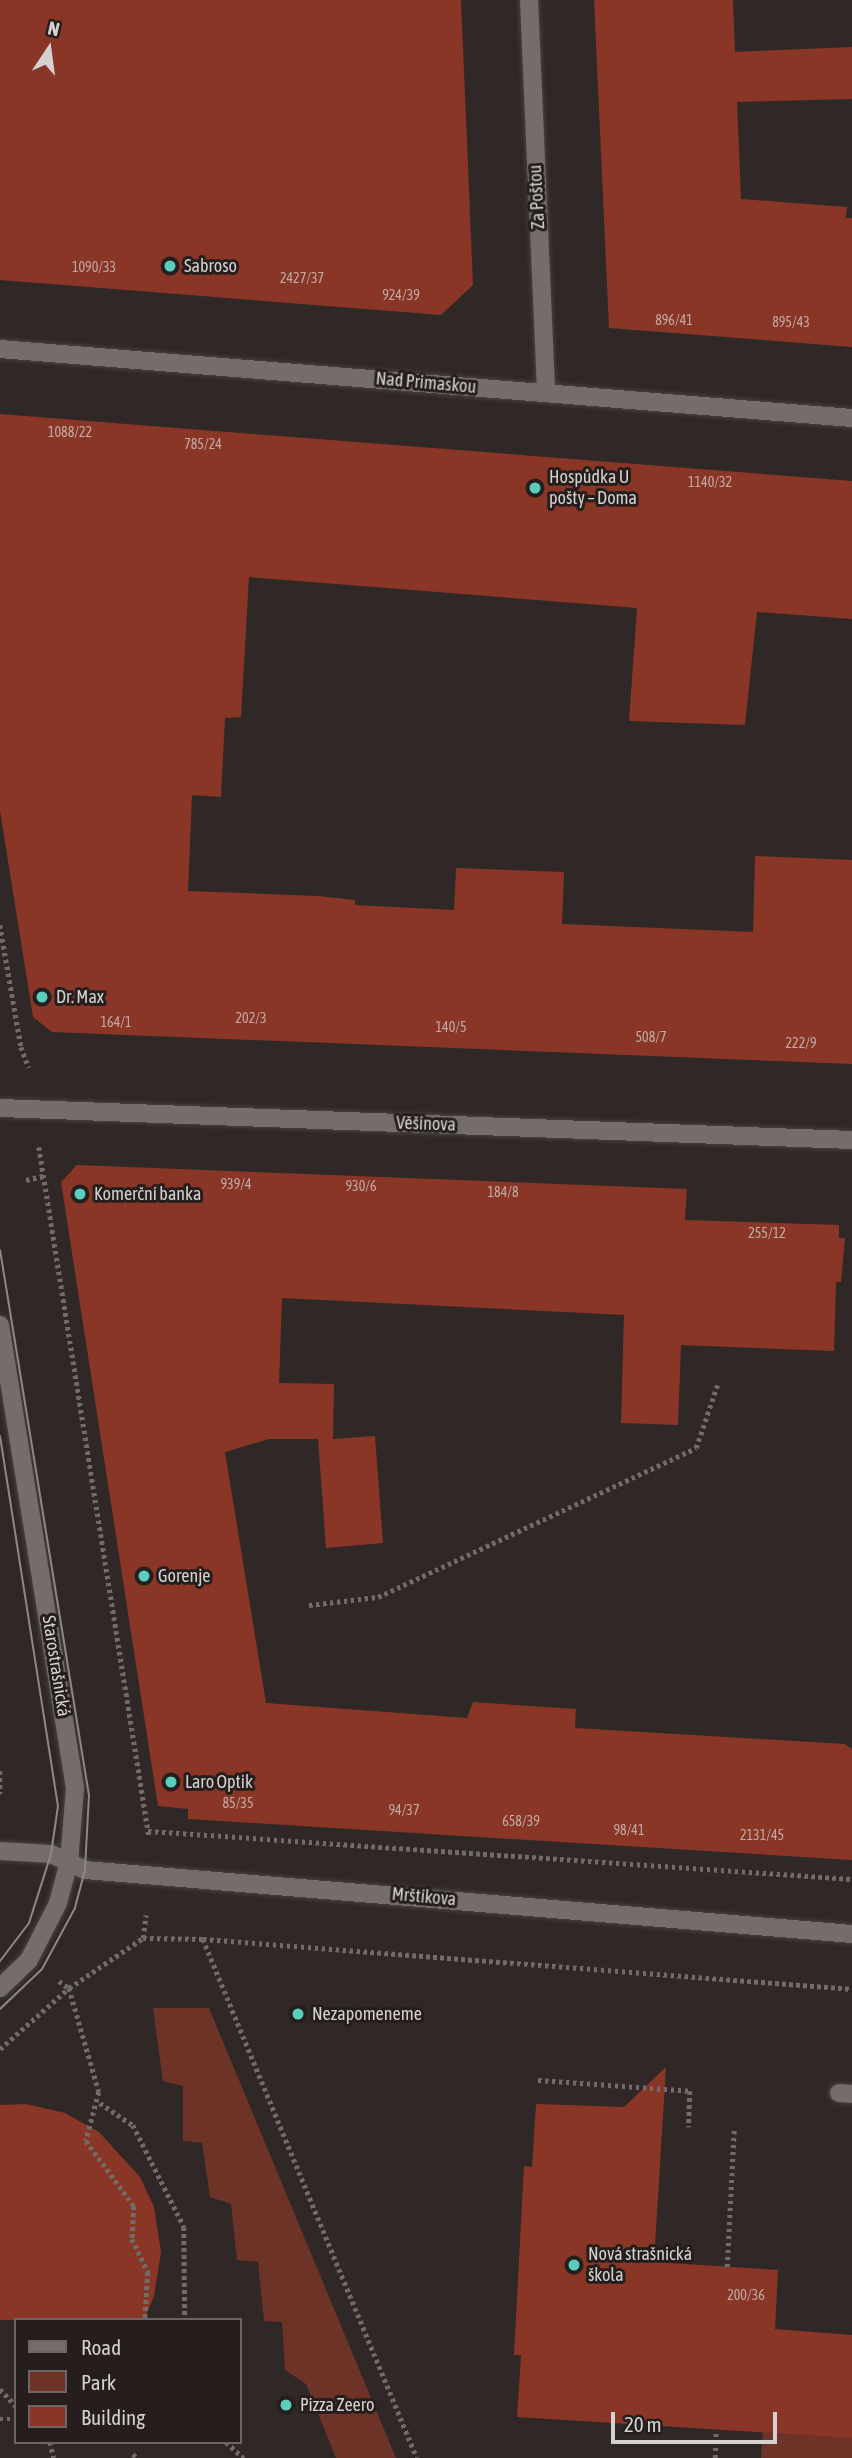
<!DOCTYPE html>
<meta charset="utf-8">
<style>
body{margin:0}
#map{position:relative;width:852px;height:2458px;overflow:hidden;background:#2f2826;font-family:"Asap Condensed",sans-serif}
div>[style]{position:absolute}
.green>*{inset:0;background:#6d3327}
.building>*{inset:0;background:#893627}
.path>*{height:4.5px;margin-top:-2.25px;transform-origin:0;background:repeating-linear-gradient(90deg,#716b6a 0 3.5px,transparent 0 7px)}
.roads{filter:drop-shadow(0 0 2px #484341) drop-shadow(0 0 2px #484341)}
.lane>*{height:18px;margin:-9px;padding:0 9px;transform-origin:9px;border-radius:9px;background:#756d6b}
.street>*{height:18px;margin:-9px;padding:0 9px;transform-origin:9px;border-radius:9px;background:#756d6b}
.tram>*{height:2px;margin:-1px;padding:0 1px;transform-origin:1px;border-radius:1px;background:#8d8886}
.dots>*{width:19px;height:19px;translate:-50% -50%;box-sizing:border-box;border:4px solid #251e1d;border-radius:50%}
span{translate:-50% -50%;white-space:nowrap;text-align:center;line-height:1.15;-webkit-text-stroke:6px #251e1d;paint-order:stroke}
.number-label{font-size:14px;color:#c2aaa6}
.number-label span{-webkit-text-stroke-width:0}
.street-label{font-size:18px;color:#d5d1d0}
.poi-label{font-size:18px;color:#d5d1d0}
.left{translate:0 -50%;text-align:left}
.legend{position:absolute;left:14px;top:2318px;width:228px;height:126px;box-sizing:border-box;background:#251e1d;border:2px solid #6b6665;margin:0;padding:9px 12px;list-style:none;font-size:21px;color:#d5d1d0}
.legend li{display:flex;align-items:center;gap:14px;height:35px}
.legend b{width:35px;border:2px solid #6b6665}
.north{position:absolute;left:14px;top:14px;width:70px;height:70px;-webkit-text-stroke:5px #251e1d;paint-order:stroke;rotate:13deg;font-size:19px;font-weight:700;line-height:28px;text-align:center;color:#d5d1d0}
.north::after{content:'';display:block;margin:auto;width:24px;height:32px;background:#d5d1d0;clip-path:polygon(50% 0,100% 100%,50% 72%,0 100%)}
.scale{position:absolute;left:611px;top:2412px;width:166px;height:32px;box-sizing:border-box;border:4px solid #d5d1d0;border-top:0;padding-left:9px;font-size:21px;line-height:24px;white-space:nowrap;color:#d5d1d0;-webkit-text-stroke:5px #251e1d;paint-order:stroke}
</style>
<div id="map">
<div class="green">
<i style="clip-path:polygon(153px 2008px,209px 2008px,396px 2458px,336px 2458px,306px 2384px,285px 2370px,282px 2322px,264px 2321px,258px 2262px,237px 2260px,231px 2204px,210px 2197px,202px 2143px,183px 2141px,183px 2086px,163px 2081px)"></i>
<i style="clip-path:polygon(763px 2429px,852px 2438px,852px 2458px,761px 2458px)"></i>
</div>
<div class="building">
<i style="clip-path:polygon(0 0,461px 0,473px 285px,441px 315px,0 280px)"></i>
<i style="clip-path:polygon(594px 0,733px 0,735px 52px,852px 47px,852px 99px,737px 102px,741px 199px,847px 207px,846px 218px,852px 218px,852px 347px,609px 328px)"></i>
<i style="clip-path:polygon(0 414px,852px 481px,852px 619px,757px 612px,745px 725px,629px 721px,637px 608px,249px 577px,241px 717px,225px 718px,221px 797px,192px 795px,188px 891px,318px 896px,355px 900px,355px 905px,454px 910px,456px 868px,564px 872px,562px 924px,753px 932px,755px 856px,852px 860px,852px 1064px,52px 1032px,33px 1017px,0 811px)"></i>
<i style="clip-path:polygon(77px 1165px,687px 1189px,685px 1220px,839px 1225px,839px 1238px,845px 1238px,841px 1282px,836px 1282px,834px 1351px,681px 1345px,678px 1425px,621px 1423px,624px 1315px,282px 1298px,279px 1383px,334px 1384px,333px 1439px,375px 1436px,383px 1543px,326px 1548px,318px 1439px,326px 1439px,269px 1439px,225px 1452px,266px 1703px,467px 1718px,473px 1702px,576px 1709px,575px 1728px,845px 1744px,852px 1749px,852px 1860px,188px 1819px,188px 1809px,158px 1806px,61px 1182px)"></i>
<i style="clip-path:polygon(666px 2067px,654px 2262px,778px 2270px,775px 2329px,852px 2335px,852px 2438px,517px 2417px,521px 2355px,514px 2355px,524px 2166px,532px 2167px,536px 2104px,624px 2107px)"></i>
<i style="clip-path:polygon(26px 2104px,65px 2113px,99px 2132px,140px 2177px,154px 2207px,161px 2252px,154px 2296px,144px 2320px,0 2320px,0 2105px)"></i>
</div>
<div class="path">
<i style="left:0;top:925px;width:124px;rotate:80.2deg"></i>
<i style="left:21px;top:1047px;width:22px;rotate:69deg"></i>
<i style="left:39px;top:1147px;width:698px;rotate:80.93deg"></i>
<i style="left:26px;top:1180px;width:18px;rotate:-13deg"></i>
<i style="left:309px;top:1605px;width:69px;rotate:-6.6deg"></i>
<i style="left:378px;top:1597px;width:351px;rotate:-25.1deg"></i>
<i style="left:696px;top:1448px;width:69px;rotate:-71.3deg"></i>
<i style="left:0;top:1771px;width:23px;rotate:90deg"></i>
<i style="left:148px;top:1831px;width:706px;rotate:3.9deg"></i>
<i style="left:143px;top:1938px;width:60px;rotate:1deg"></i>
<i style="left:203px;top:1939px;width:561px;rotate:67.59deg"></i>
<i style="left:203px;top:1939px;width:651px;rotate:4.41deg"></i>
<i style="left:59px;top:1981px;width:12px;rotate:35deg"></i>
<i style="left:69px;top:1988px;width:108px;rotate:73.9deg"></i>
<i style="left:99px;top:2092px;width:51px;rotate:104.9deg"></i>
<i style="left:86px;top:2141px;width:81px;rotate:53.6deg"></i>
<i style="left:134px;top:2206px;width:33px;rotate:93deg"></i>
<i style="left:132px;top:2239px;width:37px;rotate:64deg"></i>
<i style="left:148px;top:2272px;width:48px;rotate:93.6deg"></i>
<i style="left:0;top:2049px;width:92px;rotate:-41.5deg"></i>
<i style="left:69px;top:1988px;width:89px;rotate:-34deg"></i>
<i style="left:143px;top:1938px;width:23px;rotate:-83deg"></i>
<i style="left:538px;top:2080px;width:152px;rotate:4.1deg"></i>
<i style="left:690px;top:2091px;width:36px;rotate:92deg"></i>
<i style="left:100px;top:2103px;width:40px;rotate:34deg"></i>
<i style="left:133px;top:2125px;width:114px;rotate:63.4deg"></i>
<i style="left:184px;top:2227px;width:93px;rotate:89.4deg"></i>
<i style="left:727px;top:2267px;width:138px;rotate:-87.1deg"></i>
<i style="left:0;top:2389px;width:23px;rotate:47deg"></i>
<i style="left:0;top:2419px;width:16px"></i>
<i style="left:50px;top:2442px;width:16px;rotate:76deg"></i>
<i style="left:226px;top:2442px;width:24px;rotate:42deg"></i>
<i style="left:133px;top:2454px;width:6px;rotate:45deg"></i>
<i style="left:715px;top:2458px;width:26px;rotate:-88deg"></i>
</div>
<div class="roads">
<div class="lane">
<i style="left:0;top:1988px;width:40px;rotate:-44deg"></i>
<i style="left:29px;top:1960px;width:64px;rotate:-63deg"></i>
<i style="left:58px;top:1903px;width:42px;rotate:-75deg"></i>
<i style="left:839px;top:2093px;width:13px;rotate:4deg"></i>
</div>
<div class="street">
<i style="left:529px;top:0;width:393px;rotate:87.5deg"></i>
<i style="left:0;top:349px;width:855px;rotate:4.63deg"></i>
<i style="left:0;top:1108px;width:853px;rotate:2.15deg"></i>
<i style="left:0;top:1325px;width:469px;rotate:80.8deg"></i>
<i style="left:75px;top:1788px;width:74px;rotate:94.6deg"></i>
<i style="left:0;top:1851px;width:51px;rotate:3.4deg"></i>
<i style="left:51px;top:1854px;width:38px;rotate:25deg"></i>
<i style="left:85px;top:1870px;width:770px;rotate:4.77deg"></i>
</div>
</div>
<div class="tram">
<i style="left:0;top:1250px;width:552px;rotate:80.73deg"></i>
<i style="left:89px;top:1795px;width:75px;rotate:93.1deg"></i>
<i style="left:85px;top:1870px;width:39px;rotate:105deg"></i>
<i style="left:75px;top:1908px;width:69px;rotate:118.4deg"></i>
<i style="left:42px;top:1969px;width:58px;rotate:136.4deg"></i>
<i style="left:0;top:1436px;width:375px;rotate:81.1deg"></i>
<i style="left:58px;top:1806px;width:49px;rotate:98.3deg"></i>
<i style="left:51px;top:1854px;width:72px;rotate:107.7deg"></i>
<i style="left:29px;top:1923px;width:48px;rotate:127.3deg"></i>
</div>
<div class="dots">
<i style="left:170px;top:266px;background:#5acebd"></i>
<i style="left:535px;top:488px;background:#5acebd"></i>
<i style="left:42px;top:997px;background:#5acebd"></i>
<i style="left:80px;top:1194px;background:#5acebd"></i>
<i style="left:144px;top:1576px;background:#5acebd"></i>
<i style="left:171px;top:1782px;background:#5acebd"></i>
<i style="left:298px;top:2014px;background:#5acebd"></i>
<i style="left:574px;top:2265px;background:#5acebd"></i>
<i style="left:286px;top:2405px;background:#5acebd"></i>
</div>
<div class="number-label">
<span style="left:94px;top:267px">1090/33</span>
<span style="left:302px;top:278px">2427/37</span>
<span style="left:401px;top:295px">924/39</span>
<span style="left:674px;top:320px">896/41</span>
<span style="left:791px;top:322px">895/43</span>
<span style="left:70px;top:432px">1088/22</span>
<span style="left:203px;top:444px">785/24</span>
<span style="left:710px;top:482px">1140/32</span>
<span style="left:251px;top:1018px">202/3</span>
<span style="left:116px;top:1022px">164/1</span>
<span style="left:451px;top:1027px">140/5</span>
<span style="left:651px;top:1037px">508/7</span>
<span style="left:801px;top:1043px">222/9</span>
<span style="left:236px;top:1184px">939/4</span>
<span style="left:361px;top:1186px">930/6</span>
<span style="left:503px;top:1192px">184/8</span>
<span style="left:767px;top:1233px">255/12</span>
<span style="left:238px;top:1803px">85/35</span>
<span style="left:404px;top:1810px">94/37</span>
<span style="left:521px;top:1821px">658/39</span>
<span style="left:629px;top:1830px">98/41</span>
<span style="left:762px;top:1835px">2131/45</span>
<span style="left:746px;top:2295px">200/36</span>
</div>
<div class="street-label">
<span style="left:537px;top:197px;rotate:-93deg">Za Poštou</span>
<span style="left:426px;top:383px;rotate:5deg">Nad Primaskou</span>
<span style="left:426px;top:1124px;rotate:2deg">Věšínova</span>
<span style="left:56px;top:1666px;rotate:81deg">Starostrašnická</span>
<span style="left:424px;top:1897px;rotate:5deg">Mrštíkova</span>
</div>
<div class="poi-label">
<span class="left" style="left:184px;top:266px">Sabroso</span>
<span class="left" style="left:549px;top:488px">Hospůdka U<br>pošty – Doma</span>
<span class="left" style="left:56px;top:997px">Dr. Max</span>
<span class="left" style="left:94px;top:1194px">Komerční banka</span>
<span class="left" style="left:158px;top:1576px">Gorenje</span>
<span class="left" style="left:185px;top:1782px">Laro Optik</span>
<span class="left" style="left:312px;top:2014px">Nezapomeneme</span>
<span class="left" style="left:588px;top:2265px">Nová strašnická<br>škola</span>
<span class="left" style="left:300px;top:2405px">Pizza Zeero</span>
</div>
<ul class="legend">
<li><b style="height:9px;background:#756d6b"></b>Road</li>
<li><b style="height:19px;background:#6d3327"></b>Park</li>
<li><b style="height:19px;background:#893627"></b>Building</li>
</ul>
<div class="north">N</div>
<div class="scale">20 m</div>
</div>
